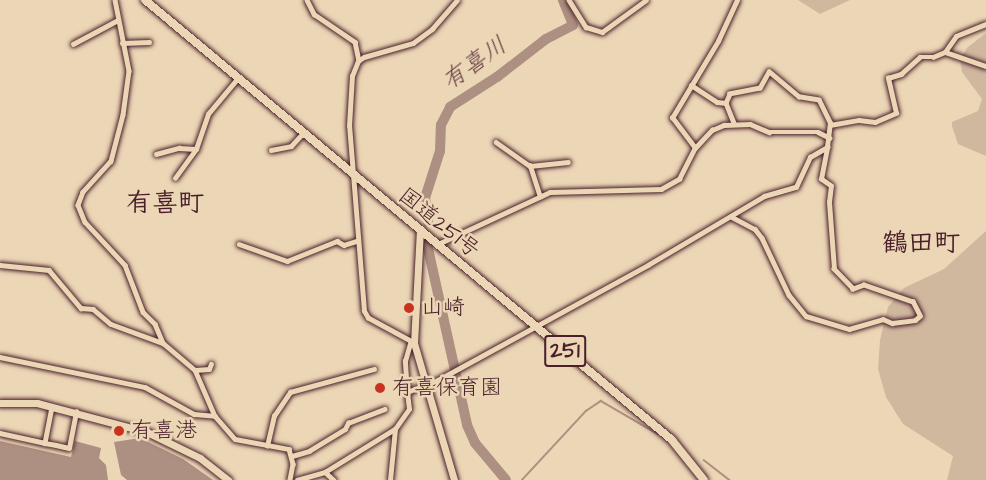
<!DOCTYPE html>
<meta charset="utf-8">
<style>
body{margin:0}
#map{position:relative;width:986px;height:480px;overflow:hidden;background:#ebd6b5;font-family:"Architects Daughter","Klee One",sans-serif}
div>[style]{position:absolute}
.green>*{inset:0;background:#d0b89f}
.water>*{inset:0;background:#ad9081}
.stream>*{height:1.5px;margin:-0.75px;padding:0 0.75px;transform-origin:0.75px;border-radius:0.75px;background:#ad9081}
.river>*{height:10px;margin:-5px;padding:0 5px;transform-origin:5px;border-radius:5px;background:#ad9081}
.roads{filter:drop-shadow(0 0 2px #4a1f2b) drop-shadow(0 0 2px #4a1f2b)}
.street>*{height:4.5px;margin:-2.25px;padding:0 2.25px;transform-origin:2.25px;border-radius:2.25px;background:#ebd6b5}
.secondary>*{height:7px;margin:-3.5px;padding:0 3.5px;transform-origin:3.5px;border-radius:3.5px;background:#ebd6b5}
.highway>*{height:8px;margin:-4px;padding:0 4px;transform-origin:4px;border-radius:4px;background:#ebd6b5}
.dots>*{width:16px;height:16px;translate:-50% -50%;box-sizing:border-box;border:3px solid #ebd6b5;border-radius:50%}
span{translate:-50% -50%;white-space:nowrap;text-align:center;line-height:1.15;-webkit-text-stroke:5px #ebd6b5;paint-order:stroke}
.shield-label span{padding:2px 4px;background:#ebd6b5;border:2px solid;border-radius:4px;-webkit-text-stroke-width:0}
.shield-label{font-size:21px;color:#4a1f2b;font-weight:700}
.street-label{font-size:22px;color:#4a1f2b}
.poi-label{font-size:22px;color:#4a1f2b}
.left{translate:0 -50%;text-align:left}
.water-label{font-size:24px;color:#633b40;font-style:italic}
.quarter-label{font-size:26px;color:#4a1f2b;font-weight:700}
</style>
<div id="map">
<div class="green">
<i style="clip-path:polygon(798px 0,850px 0,820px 14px)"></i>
<i style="clip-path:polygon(986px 33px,986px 156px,958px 144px,952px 126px,952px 122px,978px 111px,982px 99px,962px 72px,960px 59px,968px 47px)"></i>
<i style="clip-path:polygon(986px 231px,986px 480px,947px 480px,953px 456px,903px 424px,886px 397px,878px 369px,880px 340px,888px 307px,904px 288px,944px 269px)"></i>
</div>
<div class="water">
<i style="clip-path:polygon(140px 438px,183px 459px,213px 480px,127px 480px,121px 475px,114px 442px)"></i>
<i style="clip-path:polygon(0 441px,71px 457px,75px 441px,101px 448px,99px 458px,106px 465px,108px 480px,0 480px)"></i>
</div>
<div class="stream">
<i style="left:704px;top:460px;width:33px;rotate:38deg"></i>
<i style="left:522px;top:480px;width:94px;rotate:-47.2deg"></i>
<i style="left:586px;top:411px;width:18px;rotate:-34deg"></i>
<i style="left:601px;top:401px;width:66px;rotate:30.1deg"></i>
</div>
<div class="river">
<i style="left:428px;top:222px;width:24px;rotate:-97deg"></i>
<i style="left:425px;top:198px;width:49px;rotate:-72.3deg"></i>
<i style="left:440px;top:151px;width:26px;rotate:-88deg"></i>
<i style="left:441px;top:125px;width:20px;rotate:-63deg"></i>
<i style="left:450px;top:107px;width:56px;rotate:-32.6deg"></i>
<i style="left:497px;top:77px;width:62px;rotate:-37.8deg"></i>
<i style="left:546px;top:39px;width:30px;rotate:-27deg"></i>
<i style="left:573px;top:25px;width:27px;rotate:-112deg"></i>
<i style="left:427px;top:244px;width:185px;rotate:77.5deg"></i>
<i style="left:467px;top:425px;width:20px;rotate:66deg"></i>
<i style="left:475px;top:443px;width:48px;rotate:50deg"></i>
</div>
<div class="roads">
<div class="street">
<i style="left:115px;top:0;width:72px;rotate:78.8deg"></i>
<i style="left:129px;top:71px;width:44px;rotate:97.8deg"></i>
<i style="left:123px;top:115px;width:48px;rotate:104.6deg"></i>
<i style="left:111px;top:161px;width:42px;rotate:132.1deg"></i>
<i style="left:83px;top:192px;width:14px;rotate:111deg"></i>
<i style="left:78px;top:205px;width:18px;rotate:68deg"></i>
<i style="left:85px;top:222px;width:59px;rotate:47.1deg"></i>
<i style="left:125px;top:265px;width:50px;rotate:69deg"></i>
<i style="left:143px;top:312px;width:17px;rotate:45deg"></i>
<i style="left:155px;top:324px;width:21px;rotate:67deg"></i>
<i style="left:163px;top:343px;width:42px;rotate:40.2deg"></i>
<i style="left:195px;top:370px;width:50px;rotate:66.5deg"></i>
<i style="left:215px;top:416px;width:30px;rotate:49deg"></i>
<i style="left:235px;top:439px;width:55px;rotate:10.5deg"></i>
<i style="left:289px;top:449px;width:16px;rotate:75deg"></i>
<i style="left:293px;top:464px;width:16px;rotate:101deg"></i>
<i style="left:307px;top:0;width:16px;rotate:63deg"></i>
<i style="left:314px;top:14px;width:50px;rotate:34.3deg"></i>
<i style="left:355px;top:42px;width:19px;rotate:78deg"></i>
<i style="left:569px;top:0;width:32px;rotate:58deg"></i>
<i style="left:586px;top:27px;width:17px;rotate:17deg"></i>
<i style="left:602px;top:32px;width:54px;rotate:-36deg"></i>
<i style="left:122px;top:43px;width:27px;rotate:-2deg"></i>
<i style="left:73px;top:44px;width:51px;rotate:-28.1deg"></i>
<i style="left:945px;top:52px;width:19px;rotate:-55deg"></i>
<i style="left:956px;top:36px;width:32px;rotate:-22deg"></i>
<i style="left:691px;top:85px;width:31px;rotate:33deg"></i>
<i style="left:717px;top:102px;width:9px;rotate:6deg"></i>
<i style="left:726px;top:103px;width:22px;rotate:68deg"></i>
<i style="left:830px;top:125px;width:29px;rotate:-10deg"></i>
<i style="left:859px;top:120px;width:16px;rotate:7deg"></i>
<i style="left:875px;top:122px;width:23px;rotate:-23deg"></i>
<i style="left:896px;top:113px;width:36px;rotate:-103deg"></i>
<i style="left:888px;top:78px;width:14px;rotate:-17deg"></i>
<i style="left:901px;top:74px;width:25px;rotate:-42deg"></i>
<i style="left:920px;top:57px;width:13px"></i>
<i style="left:933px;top:57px;width:13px;rotate:-23deg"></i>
<i style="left:945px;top:52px;width:43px;rotate:18.9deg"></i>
<i style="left:496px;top:142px;width:42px;rotate:35.2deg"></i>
<i style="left:695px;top:148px;width:38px;rotate:-127deg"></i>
<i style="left:672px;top:118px;width:90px;rotate:-59.1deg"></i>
<i style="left:718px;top:41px;width:45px;rotate:-65.1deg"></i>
<i style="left:271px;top:150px;width:20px;rotate:-11deg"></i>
<i style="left:291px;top:146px;width:18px;rotate:-47deg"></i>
<i style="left:156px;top:154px;width:24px;rotate:-15deg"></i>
<i style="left:179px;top:148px;width:17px;rotate:3deg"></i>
<i style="left:175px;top:178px;width:36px;rotate:-54deg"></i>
<i style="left:196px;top:149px;width:37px;rotate:-71deg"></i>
<i style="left:208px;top:114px;width:47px;rotate:-50.2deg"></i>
<i style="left:540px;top:197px;width:33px;rotate:-108deg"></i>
<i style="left:530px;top:166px;width:38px;rotate:-6deg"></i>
<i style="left:732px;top:217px;width:26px;rotate:28deg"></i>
<i style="left:755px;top:229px;width:11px;rotate:52deg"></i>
<i style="left:762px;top:238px;width:63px;rotate:64.7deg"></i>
<i style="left:789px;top:295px;width:27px;rotate:51deg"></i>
<i style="left:806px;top:316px;width:45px;rotate:16.8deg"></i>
<i style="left:849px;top:329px;width:35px;rotate:-16deg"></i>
<i style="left:883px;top:319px;width:10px;rotate:24deg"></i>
<i style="left:892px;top:323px;width:23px;rotate:-7deg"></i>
<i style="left:915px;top:320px;width:6px;rotate:-39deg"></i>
<i style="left:920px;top:316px;width:16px;rotate:-117deg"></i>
<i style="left:913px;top:302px;width:52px;rotate:-160.9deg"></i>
<i style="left:864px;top:285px;width:12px;rotate:160deg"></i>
<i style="left:853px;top:289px;width:28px;rotate:-134deg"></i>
<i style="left:834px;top:269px;width:67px;rotate:-94.3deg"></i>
<i style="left:829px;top:202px;width:16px;rotate:-83deg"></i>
<i style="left:831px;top:186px;width:12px;rotate:-145deg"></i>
<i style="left:821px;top:179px;width:33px;rotate:-79deg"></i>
<i style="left:239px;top:244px;width:51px;rotate:19.5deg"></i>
<i style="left:287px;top:261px;width:54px;rotate:-21.8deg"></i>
<i style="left:337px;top:241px;width:8px;rotate:30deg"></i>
<i style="left:344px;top:245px;width:13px;rotate:-18deg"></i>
<i style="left:438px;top:244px;width:123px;rotate:-24.9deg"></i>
<i style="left:550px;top:192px;width:111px;rotate:-1.5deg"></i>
<i style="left:661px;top:189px;width:21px;rotate:-29deg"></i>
<i style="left:679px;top:179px;width:35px;rotate:-63deg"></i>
<i style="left:695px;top:148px;width:25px;rotate:-47deg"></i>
<i style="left:712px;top:130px;width:13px;rotate:-23deg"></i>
<i style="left:724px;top:125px;width:26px;rotate:-2deg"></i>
<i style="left:750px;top:124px;width:21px;rotate:23deg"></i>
<i style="left:769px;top:132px;width:49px"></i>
<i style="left:818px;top:132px;width:13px;rotate:27deg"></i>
<i style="left:0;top:265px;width:49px;rotate:5.8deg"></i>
<i style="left:49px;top:270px;width:50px;rotate:49.9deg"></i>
<i style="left:81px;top:308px;width:12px;rotate:5deg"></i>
<i style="left:93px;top:309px;width:23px;rotate:40deg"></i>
<i style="left:111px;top:324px;width:55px;rotate:20.1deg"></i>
<i style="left:414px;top:343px;width:52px;rotate:-151.5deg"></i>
<i style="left:368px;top:318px;width:8px;rotate:-120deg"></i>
<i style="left:364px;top:311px;width:186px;rotate:-94.6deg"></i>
<i style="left:349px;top:126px;width:50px;rotate:-86.6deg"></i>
<i style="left:352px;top:76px;width:16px;rotate:-68deg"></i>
<i style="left:358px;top:61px;width:7px;rotate:-34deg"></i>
<i style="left:364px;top:57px;width:51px;rotate:-15.9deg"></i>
<i style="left:413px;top:43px;width:24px;rotate:-36deg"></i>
<i style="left:432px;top:29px;width:38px;rotate:-49deg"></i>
<i style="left:0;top:357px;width:148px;rotate:11.7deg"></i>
<i style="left:145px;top:387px;width:56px;rotate:28.9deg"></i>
<i style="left:194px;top:414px;width:21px;rotate:5deg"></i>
<i style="left:195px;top:370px;width:14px;rotate:-4deg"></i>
<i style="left:209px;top:369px;width:5px;rotate:-68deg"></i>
<i style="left:407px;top:392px;width:31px;rotate:-94deg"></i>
<i style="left:405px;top:361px;width:19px;rotate:-74deg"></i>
<i style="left:52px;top:407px;width:37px;rotate:101deg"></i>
<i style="left:45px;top:443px;width:11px;rotate:10deg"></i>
<i style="left:56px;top:445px;width:13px;rotate:13deg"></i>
<i style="left:69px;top:448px;width:37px;rotate:-79deg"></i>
<i style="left:0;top:433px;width:46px;rotate:12.5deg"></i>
<i style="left:267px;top:446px;width:31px;rotate:-77deg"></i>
<i style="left:274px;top:416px;width:29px;rotate:-56deg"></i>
<i style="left:290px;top:392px;width:87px;rotate:-15.3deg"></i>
<i style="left:292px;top:456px;width:18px;rotate:-16deg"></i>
<i style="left:309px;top:451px;width:42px;rotate:-31.4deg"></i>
<i style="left:345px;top:429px;width:7px;rotate:-63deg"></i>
<i style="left:348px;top:423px;width:39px;rotate:-21deg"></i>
<i style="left:325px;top:472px;width:12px;rotate:42deg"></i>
<i style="left:297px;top:480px;width:29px;rotate:-16deg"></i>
<i style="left:325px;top:472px;width:82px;rotate:-31.6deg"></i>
<i style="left:395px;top:429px;width:24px;rotate:-55deg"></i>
<i style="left:409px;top:409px;width:17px;rotate:-97deg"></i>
<i style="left:407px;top:392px;width:33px;rotate:-21deg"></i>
<i style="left:438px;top:380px;width:239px;rotate:-28.7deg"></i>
<i style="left:648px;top:265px;width:135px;rotate:-30.7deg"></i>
<i style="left:764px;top:196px;width:33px;rotate:-16deg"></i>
<i style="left:796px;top:187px;width:33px;rotate:-65deg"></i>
<i style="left:810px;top:157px;width:20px;rotate:-30deg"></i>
<i style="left:827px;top:147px;width:24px;rotate:-83deg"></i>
<i style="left:830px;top:123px;width:25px;rotate:-116deg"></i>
<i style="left:819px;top:100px;width:20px;rotate:-171deg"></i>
<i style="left:799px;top:97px;width:39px;rotate:-140deg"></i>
<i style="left:769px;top:72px;width:18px;rotate:119deg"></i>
<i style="left:760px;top:88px;width:31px;rotate:169deg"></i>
<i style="left:730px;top:94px;width:10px;rotate:114deg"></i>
<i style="left:390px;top:480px;width:51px;rotate:-84.4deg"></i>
</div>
<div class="secondary">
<i style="left:420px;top:229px;width:114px;rotate:93deg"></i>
<i style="left:414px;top:343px;width:143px;rotate:73.7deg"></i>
<i style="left:0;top:403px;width:37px"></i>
<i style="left:37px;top:403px;width:114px;rotate:14.8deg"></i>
<i style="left:147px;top:432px;width:59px;rotate:26.1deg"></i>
<i style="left:200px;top:458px;width:36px;rotate:38deg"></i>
</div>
<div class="highway">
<i style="left:145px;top:0;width:687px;rotate:39.86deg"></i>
<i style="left:672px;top:440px;width:51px;rotate:51.3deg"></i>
</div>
</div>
<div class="dots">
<i style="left:409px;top:308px;background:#c8321e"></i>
<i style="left:380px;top:388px;background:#c8321e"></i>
<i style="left:119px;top:431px;background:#c8321e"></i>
</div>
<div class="shield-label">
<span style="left:565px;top:351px">251</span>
</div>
<div class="street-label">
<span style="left:439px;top:223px;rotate:39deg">国道251号</span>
</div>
<div class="poi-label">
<span class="left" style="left:421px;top:308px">山崎</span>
<span class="left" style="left:392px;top:388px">有喜保育園</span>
<span class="left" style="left:131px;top:431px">有喜港</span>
</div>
<div class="water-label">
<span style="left:475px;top:64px;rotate:-35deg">有喜川</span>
</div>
<div class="quarter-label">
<span style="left:165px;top:204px">有喜町</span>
<span style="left:921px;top:244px">鶴田町</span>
</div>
</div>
